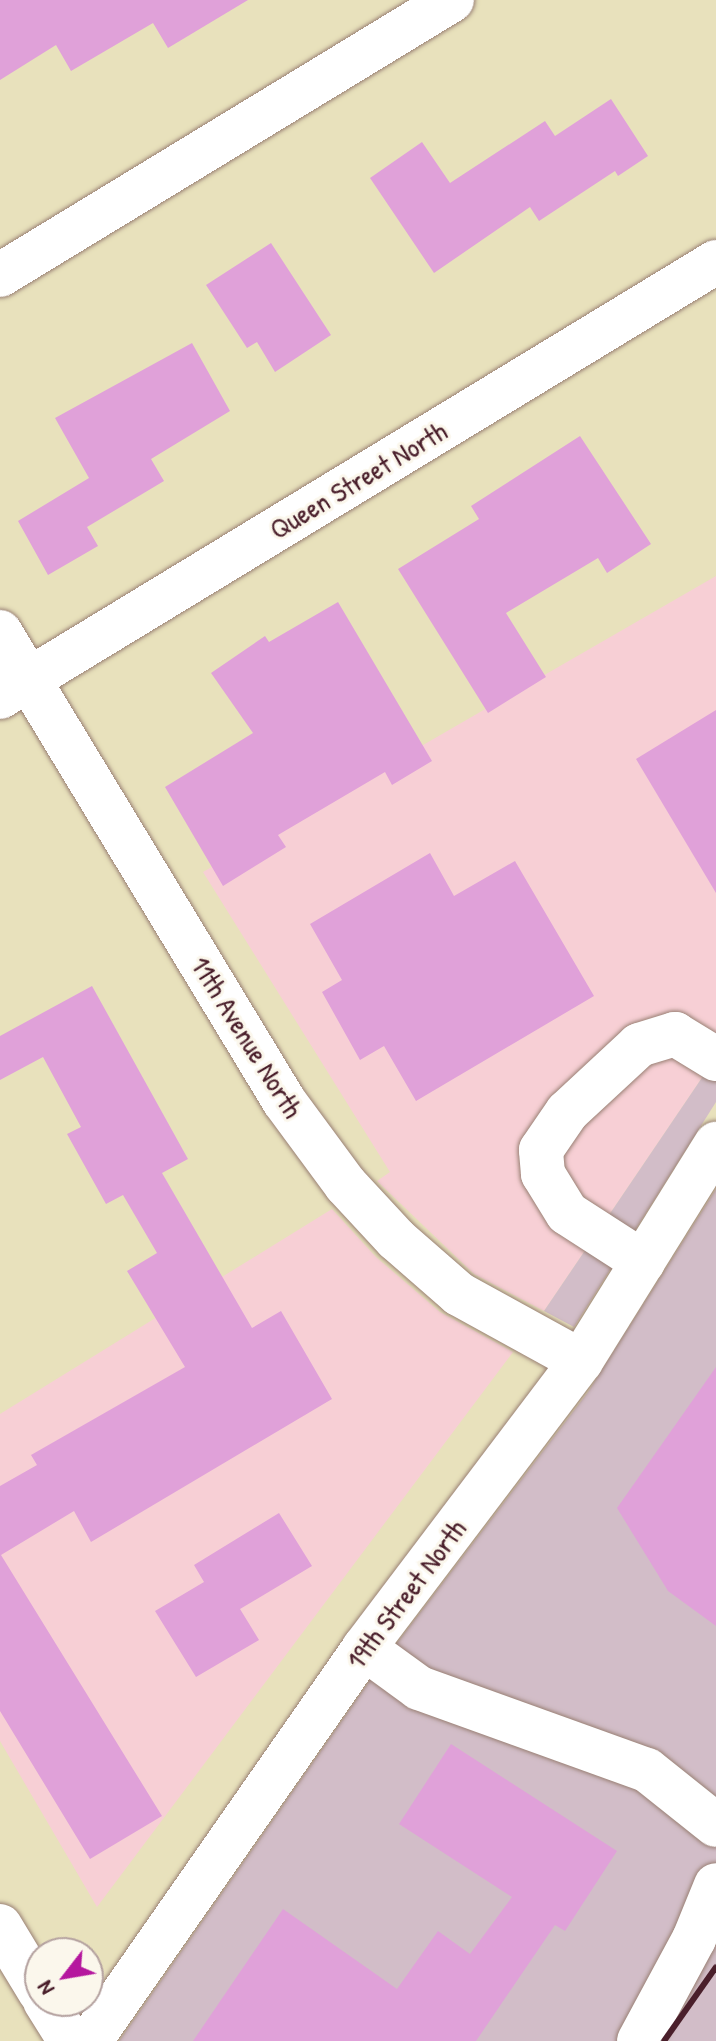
<!DOCTYPE html>
<style>
body{margin:0}
#map{position:relative;width:716px;height:2041px;overflow:hidden;background:#e8e1bc;font-family:"Patrick Hand",sans-serif}
div>[style]{position:absolute}
.built>*{inset:0;background:#f7cfd5}
.industrial>*{inset:0;background:#d2bdc8}
.building>*{inset:0;background:#e0a1d9}
.roads{filter:drop-shadow(0 0 2px #998074) drop-shadow(0 0 2px #998074)}
.minor>*{height:44px;margin:-22px;padding:0 22px;transform-origin:22px;border-radius:22px;background:#fff}
.rail>*{height:6px;margin:-3px;padding:0 3px;transform-origin:3px;border-radius:3px;background:#4a1f2b}
span{translate:-50% -50%;white-space:nowrap;text-align:center;line-height:1.15;-webkit-text-stroke:6px #fbf7ec;paint-order:stroke}
.street-label{font-size:28px;color:#4a1f2b}
.north{position:absolute;left:24px;top:1937px;width:80px;height:80px;box-sizing:border-box;background:#fbf7ec;border:2px solid #b4a19f;border-radius:50%;rotate:239deg;font-size:22px;font-weight:700;line-height:32px;text-align:center;color:#4a1f2b}
.north::after{content:'';display:block;margin:auto;width:28px;height:36px;background:#b5179e;clip-path:polygon(50% 0,100% 100%,50% 72%,0 100%)}
</style>
<div id="map">
<div class="built">
<i style="clip-path:polygon(716px 576px,716px 1057px,544px 1311px,474px 1274px,377px 1181px,390px 1172px,203px 872px)"></i>
<i style="clip-path:polygon(332px 1209px,376px 1257px,440px 1312px,513px 1352px,97px 1907px,0 1741px,0 1414px)"></i>
</div>
<div class="industrial">
<i style="clip-path:polygon(716px 1057px,716px 1102px,574px 1327px,544px 1311px)"></i>
<i style="clip-path:polygon(716px 1189px,716px 2041px,119px 2041px,384px 1660px,588px 1392px)"></i>
</div>
<div class="building">
<i style="clip-path:polygon(0 0,248px 0,168px 48px,153px 23px,71px 71px,56px 45px,0 80px)"></i>
<i style="clip-path:polygon(611px 99px,648px 156px,618px 176px,615px 171px,539px 221px,530px 207px,434px 273px,370px 178px,422px 142px,450px 183px,545px 121px,555px 136px)"></i>
<i style="clip-path:polygon(271px 243px,331px 335px,275px 372px,257px 342px,247px 348px,206px 285px)"></i>
<i style="clip-path:polygon(192px 343px,230px 411px,151px 459px,164px 481px,87px 527px,98px 546px,48px 575px,18px 521px,89px 478px,55px 418px)"></i>
<i style="clip-path:polygon(580px 436px,651px 544px,607px 573px,598px 558px,506px 613px,546px 677px,488px 713px,398px 569px,479px 519px,471px 506px)"></i>
<i style="clip-path:polygon(338px 602px,432px 761px,392px 785px,385px 772px,278px 835px,286px 847px,223px 886px,165px 787px,253px 733px,211px 673px,265px 636px,269px 642px)"></i>
<i style="clip-path:polygon(716px 710px,716px 893px,636px 759px)"></i>
<i style="clip-path:polygon(430px 853px,454px 896px,515px 861px,594px 996px,416px 1101px,384px 1046px,360px 1060px,322px 992px,342px 980px,310px 924px)"></i>
<i style="clip-path:polygon(92px 986px,188px 1159px,162px 1173px,252px 1328px,281px 1311px,332px 1399px,91px 1542px,74px 1511px,1px 1555px,162px 1816px,90px 1859px,0 1711px,0 1486px,37px 1465px,31px 1455px,185px 1367px,127px 1271px,157px 1253px,123px 1195px,106px 1204px,67px 1134px,81px 1127px,43px 1057px,0 1080px,0 1036px)"></i>
<i style="clip-path:polygon(716px 1367px,716px 1626px,668px 1591px,617px 1508px)"></i>
<i style="clip-path:polygon(279px 1513px,312px 1566px,240px 1609px,259px 1640px,196px 1677px,155px 1611px,204px 1582px,194px 1565px)"></i>
<i style="clip-path:polygon(451px 1744px,617px 1851px,565px 1931px,555px 1925px,476px 2041px,193px 2041px,283px 1909px,397px 1989px,438px 1931px,470px 1954px,512px 1897px,399px 1824px)"></i>
</div>
<div class="roads">
<div class="minor">
<i style="left:0;top:275px;width:529px;rotate:-31.32deg"></i>
<i style="left:0;top:632px;width:548px;rotate:58.8deg"></i>
<i style="left:284px;top:1101px;width:104px;rotate:53.6deg"></i>
<i style="left:346px;top:1185px;width:74px;rotate:47.2deg"></i>
<i style="left:396px;top:1239px;width:84px;rotate:41.1deg"></i>
<i style="left:459px;top:1294px;width:139px;rotate:28.8deg"></i>
<i style="left:0;top:697px;width:838px;rotate:-31.28deg"></i>
<i style="left:643px;top:1262px;width:90px;rotate:-147.2deg"></i>
<i style="left:567px;top:1213px;width:46px;rotate:-121.6deg"></i>
<i style="left:543px;top:1174px;width:24px;rotate:-95deg"></i>
<i style="left:541px;top:1150px;width:46px;rotate:-55.6deg"></i>
<i style="left:567px;top:1112px;width:98px;rotate:-42.9deg"></i>
<i style="left:639px;top:1045px;width:38px;rotate:-17deg"></i>
<i style="left:675px;top:1034px;width:48px;rotate:31.4deg"></i>
<i style="left:364px;top:1648px;width:68px;rotate:36deg"></i>
<i style="left:419px;top:1688px;width:242px;rotate:19.8deg"></i>
<i style="left:647px;top:1770px;width:88px;rotate:38.6deg"></i>
<i style="left:0;top:1926px;width:77px;rotate:58.8deg"></i>
<i style="left:45px;top:2001px;width:47px;rotate:58deg"></i>
<i style="left:90px;top:2041px;width:479px;rotate:-55.1deg"></i>
<i style="left:364px;top:1648px;width:360px;rotate:-52.9deg"></i>
<i style="left:581px;top:1361px;width:256px;rotate:-58.1deg"></i>
<i style="left:639px;top:2041px;width:116px;rotate:-61.7deg"></i>
<i style="left:694px;top:1939px;width:58px;rotate:-67.8deg"></i>
</div>
</div>
<div class="rail">
<i style="left:664px;top:2041px;width:90px;rotate:-54.9deg"></i>
</div>
<div class="street-label">
<span style="left:358px;top:480px;rotate:-31deg">Queen Street North</span>
<span style="left:247px;top:1037px;rotate:58deg">11th Avenue North</span>
<span style="left:406px;top:1594px;rotate:-53deg">19th Street North</span>
</div>
<div class="north">N</div>
</div>
